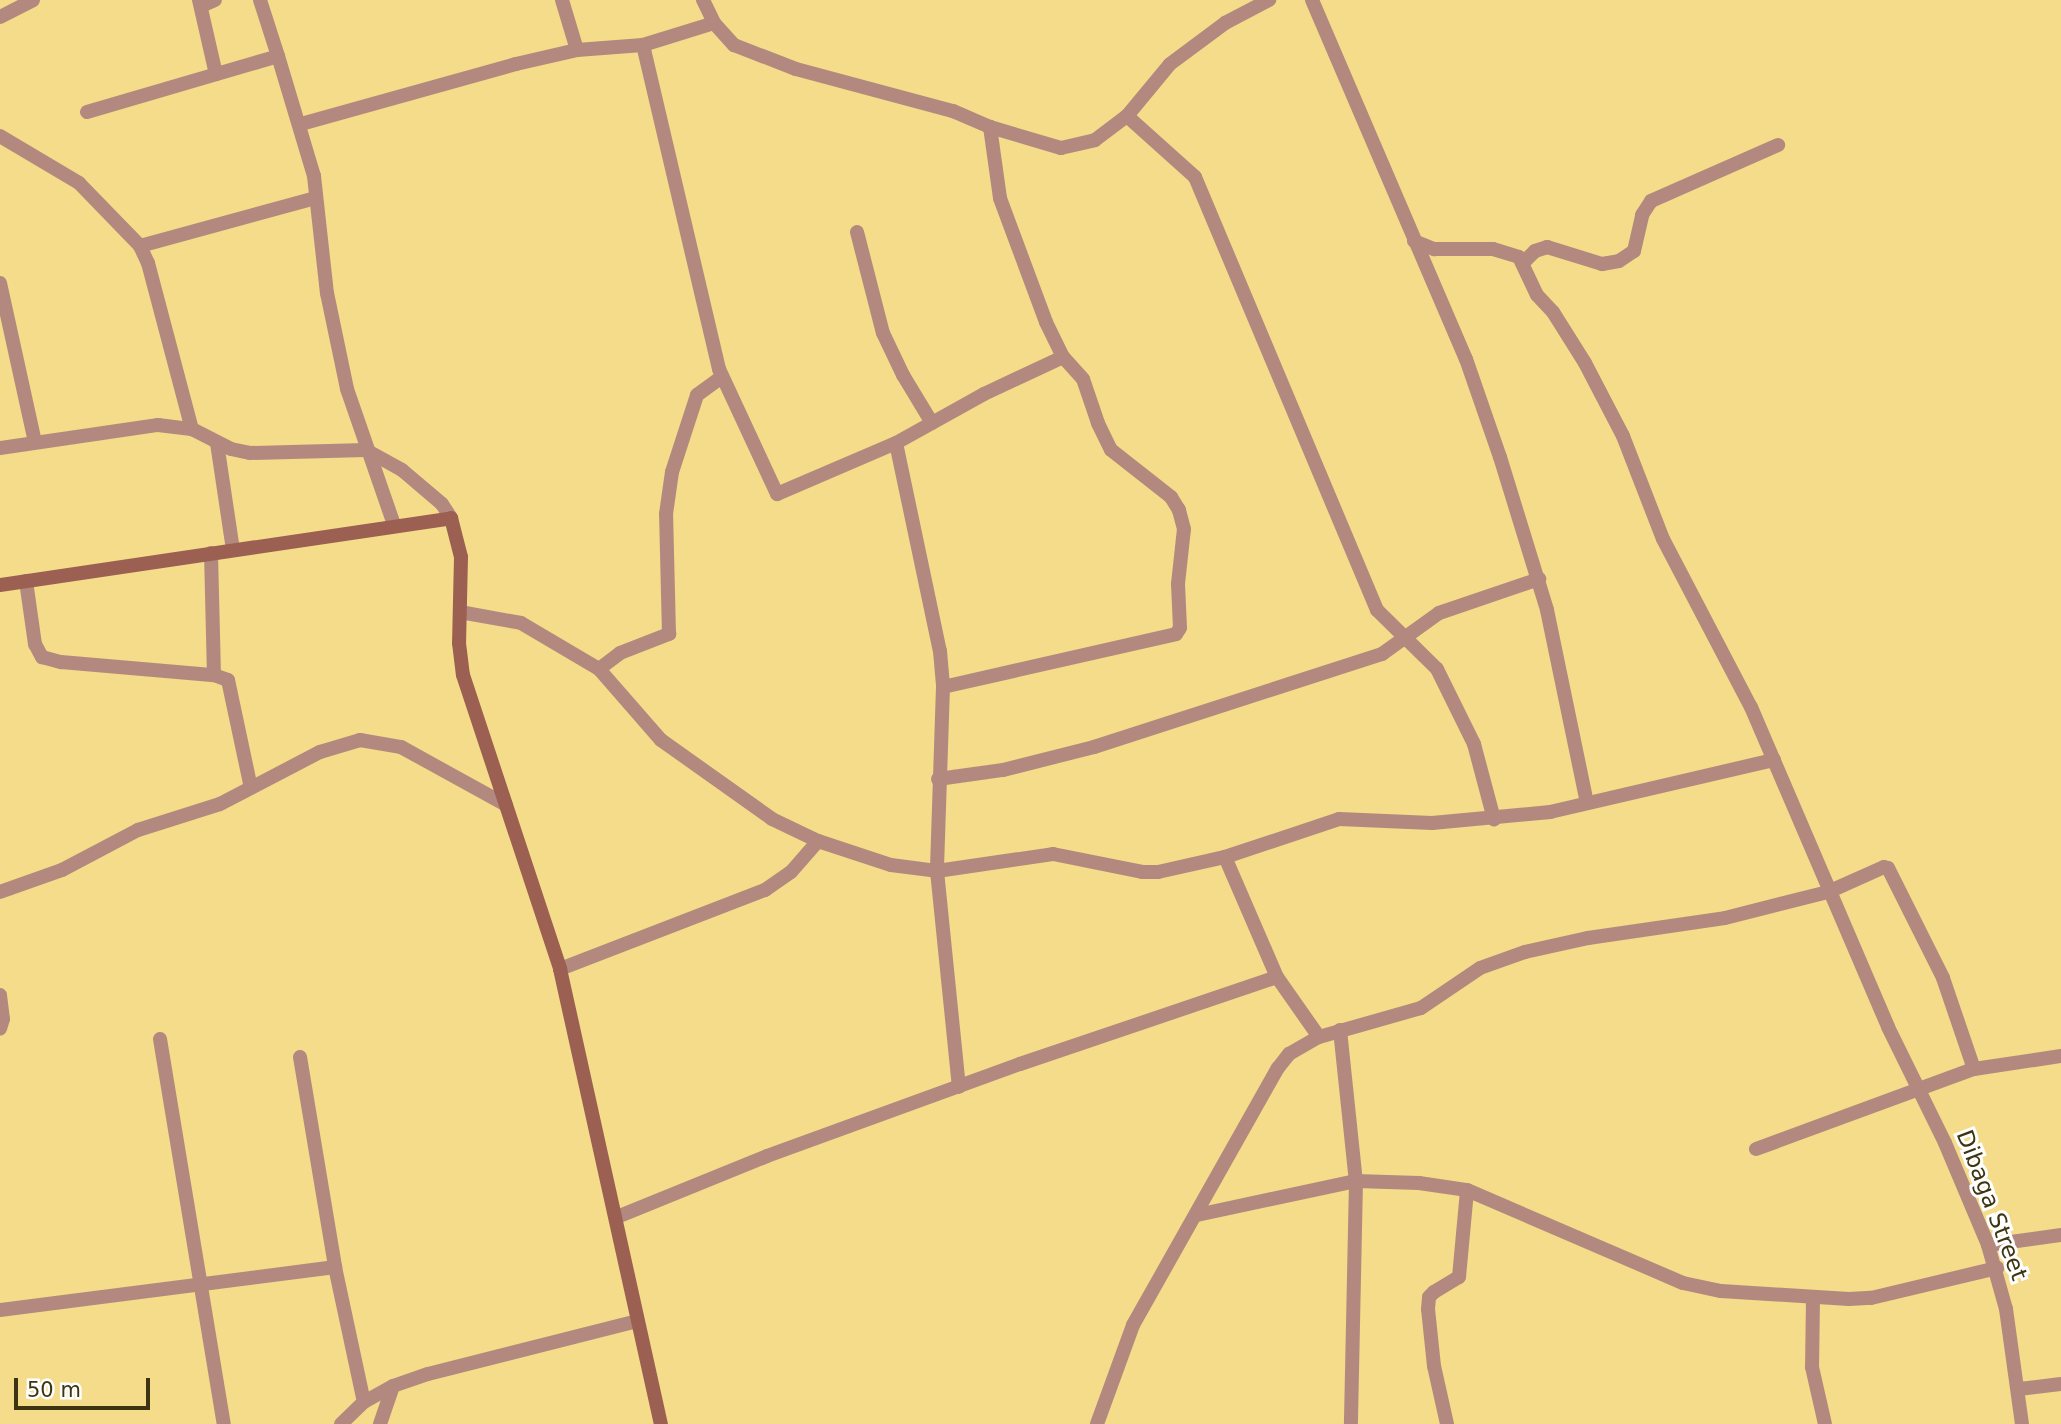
<!DOCTYPE html>
<style>
body{margin:0}
#map{position:relative;width:2061px;height:1424px;overflow:hidden;background:#f4dc8a;font-family:"DejaVu Sans",sans-serif}
div>[style]{position:absolute}
.street>*{height:14px;margin:-7px;padding:0 7px;transform-origin:7px;border-radius:7px;background:#b3897f}
.secondary>*{height:14px;margin:-7px;padding:0 7px;transform-origin:7px;border-radius:7px;background:#9b6052}
span{translate:-50% -50%;white-space:nowrap;text-align:center;line-height:1.15;-webkit-text-stroke:6px #fefefe;paint-order:stroke}
.street-label{font-size:23px;color:#3d3411}
.scale{position:absolute;left:14px;top:1378px;width:136px;height:32px;box-sizing:border-box;border:4px solid #3d3411;border-top:0;padding-left:9px;font-size:21px;line-height:24px;white-space:nowrap;color:#3d3411;-webkit-text-stroke:5px #fefefe;paint-order:stroke}
</style>
<div id="map">
<div class="street">
<i style="left:199px;top:0;width:76px;rotate:77.1deg"></i>
<i style="left:260px;top:0;width:59px;rotate:72.2deg"></i>
<i style="left:562px;top:0;width:52px;rotate:73.3deg"></i>
<i style="left:703px;top:0;width:25px;rotate:64deg"></i>
<i style="left:714px;top:23px;width:30px;rotate:48deg"></i>
<i style="left:734px;top:45px;width:66px;rotate:21.2deg"></i>
<i style="left:796px;top:69px;width:163px;rotate:15deg"></i>
<i style="left:953px;top:111px;width:40px;rotate:23.4deg"></i>
<i style="left:990px;top:127px;width:74px;rotate:16.5deg"></i>
<i style="left:1061px;top:148px;width:35px;rotate:-13deg"></i>
<i style="left:1095px;top:140px;width:40px;rotate:-37deg"></i>
<i style="left:1127px;top:116px;width:67px;rotate:-50.4deg"></i>
<i style="left:1170px;top:64px;width:69px;rotate:-36.7deg"></i>
<i style="left:1225px;top:23px;width:50px;rotate:-27.6deg"></i>
<i style="left:1312px;top:0;width:391px;rotate:66.8deg"></i>
<i style="left:1466px;top:359px;width:104px;rotate:70.9deg"></i>
<i style="left:1500px;top:457px;width:160px;rotate:72.9deg"></i>
<i style="left:1547px;top:610px;width:197px;rotate:78.3deg"></i>
<i style="left:201px;top:6px;width:15px;rotate:-23deg"></i>
<i style="left:0;top:17px;width:37px;rotate:-27deg"></i>
<i style="left:643px;top:45px;width:333px;rotate:76.8deg"></i>
<i style="left:719px;top:369px;width:138px;rotate:65.1deg"></i>
<i style="left:777px;top:494px;width:129px;rotate:-23.2deg"></i>
<i style="left:896px;top:443px;width:101px;rotate:-29.1deg"></i>
<i style="left:984px;top:394px;width:87px;rotate:-25.1deg"></i>
<i style="left:87px;top:112px;width:199px;rotate:-16.3deg"></i>
<i style="left:278px;top:56px;width:125px;rotate:73.3deg"></i>
<i style="left:314px;top:176px;width:118px;rotate:83.7deg"></i>
<i style="left:327px;top:293px;width:98px;rotate:78.2deg"></i>
<i style="left:347px;top:389px;width:144px;rotate:70.9deg"></i>
<i style="left:1127px;top:116px;width:91px;rotate:41.9deg"></i>
<i style="left:1195px;top:177px;width:470px;rotate:67.2deg"></i>
<i style="left:1377px;top:610px;width:84px;rotate:44.5deg"></i>
<i style="left:1437px;top:669px;width:84px;rotate:63.7deg"></i>
<i style="left:1474px;top:744px;width:78px;rotate:75.1deg"></i>
<i style="left:301px;top:124px;width:223px;rotate:-15.6deg"></i>
<i style="left:516px;top:64px;width:63px;rotate:-12.9deg"></i>
<i style="left:577px;top:50px;width:66px;rotate:-4.3deg"></i>
<i style="left:643px;top:45px;width:74px;rotate:-17.2deg"></i>
<i style="left:0;top:136px;width:92px;rotate:30.7deg"></i>
<i style="left:79px;top:183px;width:88px;rotate:45.9deg"></i>
<i style="left:140px;top:246px;width:19px;rotate:65deg"></i>
<i style="left:148px;top:263px;width:172px;rotate:75.2deg"></i>
<i style="left:857px;top:232px;width:104px;rotate:75.6deg"></i>
<i style="left:883px;top:333px;width:47px;rotate:64.5deg"></i>
<i style="left:903px;top:375px;width:56px;rotate:58.9deg"></i>
<i style="left:1414px;top:241px;width:22px;rotate:22deg"></i>
<i style="left:1434px;top:249px;width:59px"></i>
<i style="left:1493px;top:249px;width:27px;rotate:17deg"></i>
<i style="left:1519px;top:257px;width:42px;rotate:64.7deg"></i>
<i style="left:1537px;top:295px;width:23px;rotate:47deg"></i>
<i style="left:1553px;top:312px;width:60px;rotate:57.9deg"></i>
<i style="left:1585px;top:363px;width:82px;rotate:62.5deg"></i>
<i style="left:1623px;top:436px;width:110px;rotate:68.8deg"></i>
<i style="left:1663px;top:539px;width:190px;rotate:62.4deg"></i>
<i style="left:1751px;top:707px;width:348px;rotate:66.8deg"></i>
<i style="left:1888px;top:1027px;width:129px;rotate:63.8deg"></i>
<i style="left:1945px;top:1143px;width:111px;rotate:67.1deg"></i>
<i style="left:1988px;top:1245px;width:66px;rotate:74.3deg"></i>
<i style="left:2006px;top:1309px;width:116px;rotate:82.1deg"></i>
<i style="left:140px;top:246px;width:182px;rotate:-15.3deg"></i>
<i style="left:1523px;top:263px;width:17px;rotate:-45deg"></i>
<i style="left:1535px;top:251px;width:13px;rotate:-18deg"></i>
<i style="left:1547px;top:247px;width:58px;rotate:17.2deg"></i>
<i style="left:1602px;top:264px;width:17px;rotate:-10deg"></i>
<i style="left:1619px;top:261px;width:18px;rotate:-34deg"></i>
<i style="left:1634px;top:251px;width:37px;rotate:-77deg"></i>
<i style="left:1642px;top:215px;width:17px;rotate:-57deg"></i>
<i style="left:1651px;top:201px;width:139px;rotate:-23.8deg"></i>
<i style="left:0;top:283px;width:163px;rotate:77.6deg"></i>
<i style="left:217px;top:443px;width:108px;rotate:81.5deg"></i>
<i style="left:896px;top:443px;width:213px;rotate:78.1deg"></i>
<i style="left:940px;top:651px;width:36px;rotate:85deg"></i>
<i style="left:943px;top:687px;width:184px;rotate:91.9deg"></i>
<i style="left:937px;top:871px;width:217px;rotate:84.2deg"></i>
<i style="left:0;top:448px;width:160px;rotate:-8.3deg"></i>
<i style="left:158px;top:425px;width:34px;rotate:7deg"></i>
<i style="left:192px;top:429px;width:44px;rotate:27.1deg"></i>
<i style="left:231px;top:449px;width:19px;rotate:12deg"></i>
<i style="left:250px;top:453px;width:116px;rotate:-1.5deg"></i>
<i style="left:366px;top:450px;width:41px;rotate:29.1deg"></i>
<i style="left:402px;top:470px;width:52px;rotate:40.4deg"></i>
<i style="left:442px;top:504px;width:17px;rotate:57deg"></i>
<i style="left:211px;top:553px;width:122px;rotate:88.6deg"></i>
<i style="left:26px;top:581px;width:64px;rotate:81.9deg"></i>
<i style="left:35px;top:644px;width:15px;rotate:62deg"></i>
<i style="left:42px;top:657px;width:20px;rotate:15deg"></i>
<i style="left:61px;top:662px;width:154px;rotate:4.9deg"></i>
<i style="left:214px;top:675px;width:15px;rotate:20deg"></i>
<i style="left:228px;top:680px;width:110px;rotate:78deg"></i>
<i style="left:460px;top:612px;width:62px;rotate:10.2deg"></i>
<i style="left:521px;top:623px;width:91px;rotate:30.5deg"></i>
<i style="left:599px;top:669px;width:94px;rotate:48.9deg"></i>
<i style="left:661px;top:740px;width:136px;rotate:35.4deg"></i>
<i style="left:772px;top:819px;width:51px;rotate:25.6deg"></i>
<i style="left:818px;top:841px;width:77px;rotate:18.2deg"></i>
<i style="left:891px;top:865px;width:46px;rotate:7.4deg"></i>
<i style="left:937px;top:871px;width:117px;rotate:-8.3deg"></i>
<i style="left:1053px;top:854px;width:91px;rotate:11.4deg"></i>
<i style="left:1142px;top:872px;width:16px"></i>
<i style="left:1158px;top:872px;width:69px;rotate:-12.6deg"></i>
<i style="left:1225px;top:857px;width:120px;rotate:-18.4deg"></i>
<i style="left:1339px;top:819px;width:93px;rotate:2.5deg"></i>
<i style="left:1432px;top:823px;width:119px;rotate:-5.3deg"></i>
<i style="left:1550px;top:812px;width:230px;rotate:-13.1deg"></i>
<i style="left:599px;top:669px;width:26px;rotate:-37deg"></i>
<i style="left:620px;top:653px;width:53px;rotate:-21.2deg"></i>
<i style="left:669px;top:634px;width:120px;rotate:-91.4deg"></i>
<i style="left:666px;top:514px;width:42px;rotate:-81.9deg"></i>
<i style="left:672px;top:472px;width:81px;rotate:-72deg"></i>
<i style="left:697px;top:395px;width:31px;rotate:-36deg"></i>
<i style="left:943px;top:687px;width:239px;rotate:-12.8deg"></i>
<i style="left:1176px;top:634px;width:7px;rotate:-56deg"></i>
<i style="left:1180px;top:628px;width:44px;rotate:-92.6deg"></i>
<i style="left:1178px;top:584px;width:55px;rotate:-83.8deg"></i>
<i style="left:1184px;top:529px;width:20px;rotate:-105deg"></i>
<i style="left:1179px;top:510px;width:15px;rotate:-122deg"></i>
<i style="left:1171px;top:497px;width:76px;rotate:-141.9deg"></i>
<i style="left:1111px;top:450px;width:30px;rotate:-116deg"></i>
<i style="left:1098px;top:423px;width:46px;rotate:-108.8deg"></i>
<i style="left:1083px;top:379px;width:30px;rotate:-132deg"></i>
<i style="left:1063px;top:357px;width:39px;rotate:-116deg"></i>
<i style="left:1046px;top:322px;width:132px;rotate:-110.4deg"></i>
<i style="left:1000px;top:198px;width:72px;rotate:-98deg"></i>
<i style="left:938px;top:779px;width:66px;rotate:-7.9deg"></i>
<i style="left:1003px;top:770px;width:94px;rotate:-14.2deg"></i>
<i style="left:1094px;top:747px;width:303px;rotate:-17.9deg"></i>
<i style="left:1382px;top:654px;width:70px;rotate:-35.7deg"></i>
<i style="left:1439px;top:613px;width:106px;rotate:-18.8deg"></i>
<i style="left:1225px;top:857px;width:131px;rotate:66.6deg"></i>
<i style="left:1277px;top:977px;width:73px;rotate:55deg"></i>
<i style="left:0;top:892px;width:66px;rotate:-19.5deg"></i>
<i style="left:62px;top:870px;width:86px;rotate:-27.8deg"></i>
<i style="left:138px;top:830px;width:86px;rotate:-17.6deg"></i>
<i style="left:220px;top:804px;width:113px;rotate:-27.5deg"></i>
<i style="left:320px;top:752px;width:42px;rotate:-16.7deg"></i>
<i style="left:360px;top:740px;width:42px;rotate:9.7deg"></i>
<i style="left:401px;top:747px;width:120px;rotate:28.9deg"></i>
<i style="left:560px;top:969px;width:220px;rotate:-21.1deg"></i>
<i style="left:765px;top:890px;width:32px;rotate:-35deg"></i>
<i style="left:791px;top:872px;width:41px;rotate:-48.9deg"></i>
<i style="left:0;top:995px;width:24px;rotate:83deg"></i>
<i style="left:3px;top:1019px;width:10px;rotate:107deg"></i>
<i style="left:1340px;top:1030px;width:152px;rotate:84deg"></i>
<i style="left:1356px;top:1181px;width:243px;rotate:91.2deg"></i>
<i style="left:160px;top:1039px;width:390px;rotate:80.6deg"></i>
<i style="left:300px;top:1057px;width:213px;rotate:80.5deg"></i>
<i style="left:335px;top:1267px;width:138px;rotate:77.9deg"></i>
<i style="left:1756px;top:1149px;width:232px;rotate:-20.2deg"></i>
<i style="left:1974px;top:1069px;width:88px;rotate:-8.5deg"></i>
<i style="left:1197px;top:1215px;width:163px;rotate:-12.1deg"></i>
<i style="left:1356px;top:1181px;width:63px;rotate:1.8deg"></i>
<i style="left:1419px;top:1183px;width:49px;rotate:8.3deg"></i>
<i style="left:1467px;top:1190px;width:235px;rotate:23.3deg"></i>
<i style="left:1683px;top:1283px;width:39px;rotate:12deg"></i>
<i style="left:1721px;top:1291px;width:128px;rotate:3.6deg"></i>
<i style="left:1849px;top:1299px;width:22px;rotate:-3deg"></i>
<i style="left:1871px;top:1298px;width:130px;rotate:-13.4deg"></i>
<i style="left:617px;top:1217px;width:162px;rotate:-22.1deg"></i>
<i style="left:767px;top:1156px;width:269px;rotate:-20deg"></i>
<i style="left:1020px;top:1064px;width:271px;rotate:-18.7deg"></i>
<i style="left:1988px;top:1245px;width:74px;rotate:-7.8deg"></i>
<i style="left:1813px;top:1298px;width:69px;rotate:90.8deg"></i>
<i style="left:1812px;top:1367px;width:58px;rotate:77.2deg"></i>
<i style="left:0;top:1310px;width:338px;rotate:-7.3deg"></i>
<i style="left:2019px;top:1389px;width:42px;rotate:-6.8deg"></i>
<i style="left:341px;top:1424px;width:32px;rotate:-44deg"></i>
<i style="left:364px;top:1402px;width:33px;rotate:-29deg"></i>
<i style="left:393px;top:1386px;width:37px;rotate:-19deg"></i>
<i style="left:428px;top:1374px;width:216px;rotate:-14.2deg"></i>
<i style="left:380px;top:1424px;width:40px;rotate:-71.1deg"></i>
<i style="left:1097px;top:1424px;width:105px;rotate:-70deg"></i>
<i style="left:1133px;top:1325px;width:295px;rotate:-60.6deg"></i>
<i style="left:1278px;top:1068px;width:18px;rotate:-52deg"></i>
<i style="left:1289px;top:1054px;width:34px;rotate:-30deg"></i>
<i style="left:1319px;top:1037px;width:106px;rotate:-15.9deg"></i>
<i style="left:1421px;top:1008px;width:71px;rotate:-34.1deg"></i>
<i style="left:1480px;top:968px;width:48px;rotate:-19.6deg"></i>
<i style="left:1525px;top:952px;width:65px;rotate:-12.5deg"></i>
<i style="left:1588px;top:938px;width:138px;rotate:-8.3deg"></i>
<i style="left:1725px;top:918px;width:106px;rotate:-14.2deg"></i>
<i style="left:1828px;top:892px;width:61px;rotate:-24.1deg"></i>
<i style="left:1884px;top:867px;width:4px;rotate:14deg"></i>
<i style="left:1888px;top:868px;width:123px;rotate:63.4deg"></i>
<i style="left:1943px;top:978px;width:96px;rotate:71.2deg"></i>
<i style="left:1447px;top:1424px;width:59px;rotate:-102.6deg"></i>
<i style="left:1434px;top:1366px;width:57px;rotate:-96deg"></i>
<i style="left:1428px;top:1309px;width:12px;rotate:-85deg"></i>
<i style="left:1429px;top:1297px;width:7px;rotate:-45deg"></i>
<i style="left:1434px;top:1292px;width:29px;rotate:-31deg"></i>
<i style="left:1459px;top:1277px;width:87px;rotate:-84.7deg"></i>
</div>
<div class="secondary">
<i style="left:0;top:585px;width:456px;rotate:-8.4deg"></i>
<i style="left:451px;top:518px;width:40px;rotate:75.6deg"></i>
<i style="left:461px;top:557px;width:86px;rotate:91.3deg"></i>
<i style="left:459px;top:643px;width:32px;rotate:83deg"></i>
<i style="left:463px;top:675px;width:310px;rotate:71.7deg"></i>
<i style="left:560px;top:969px;width:466px;rotate:77.5deg"></i>
</div>
<div class="street-label">
<span style="left:1992px;top:1205px;rotate:69deg">Dibaga Street</span>
</div>
<div class="scale">50 m</div>
</div>
